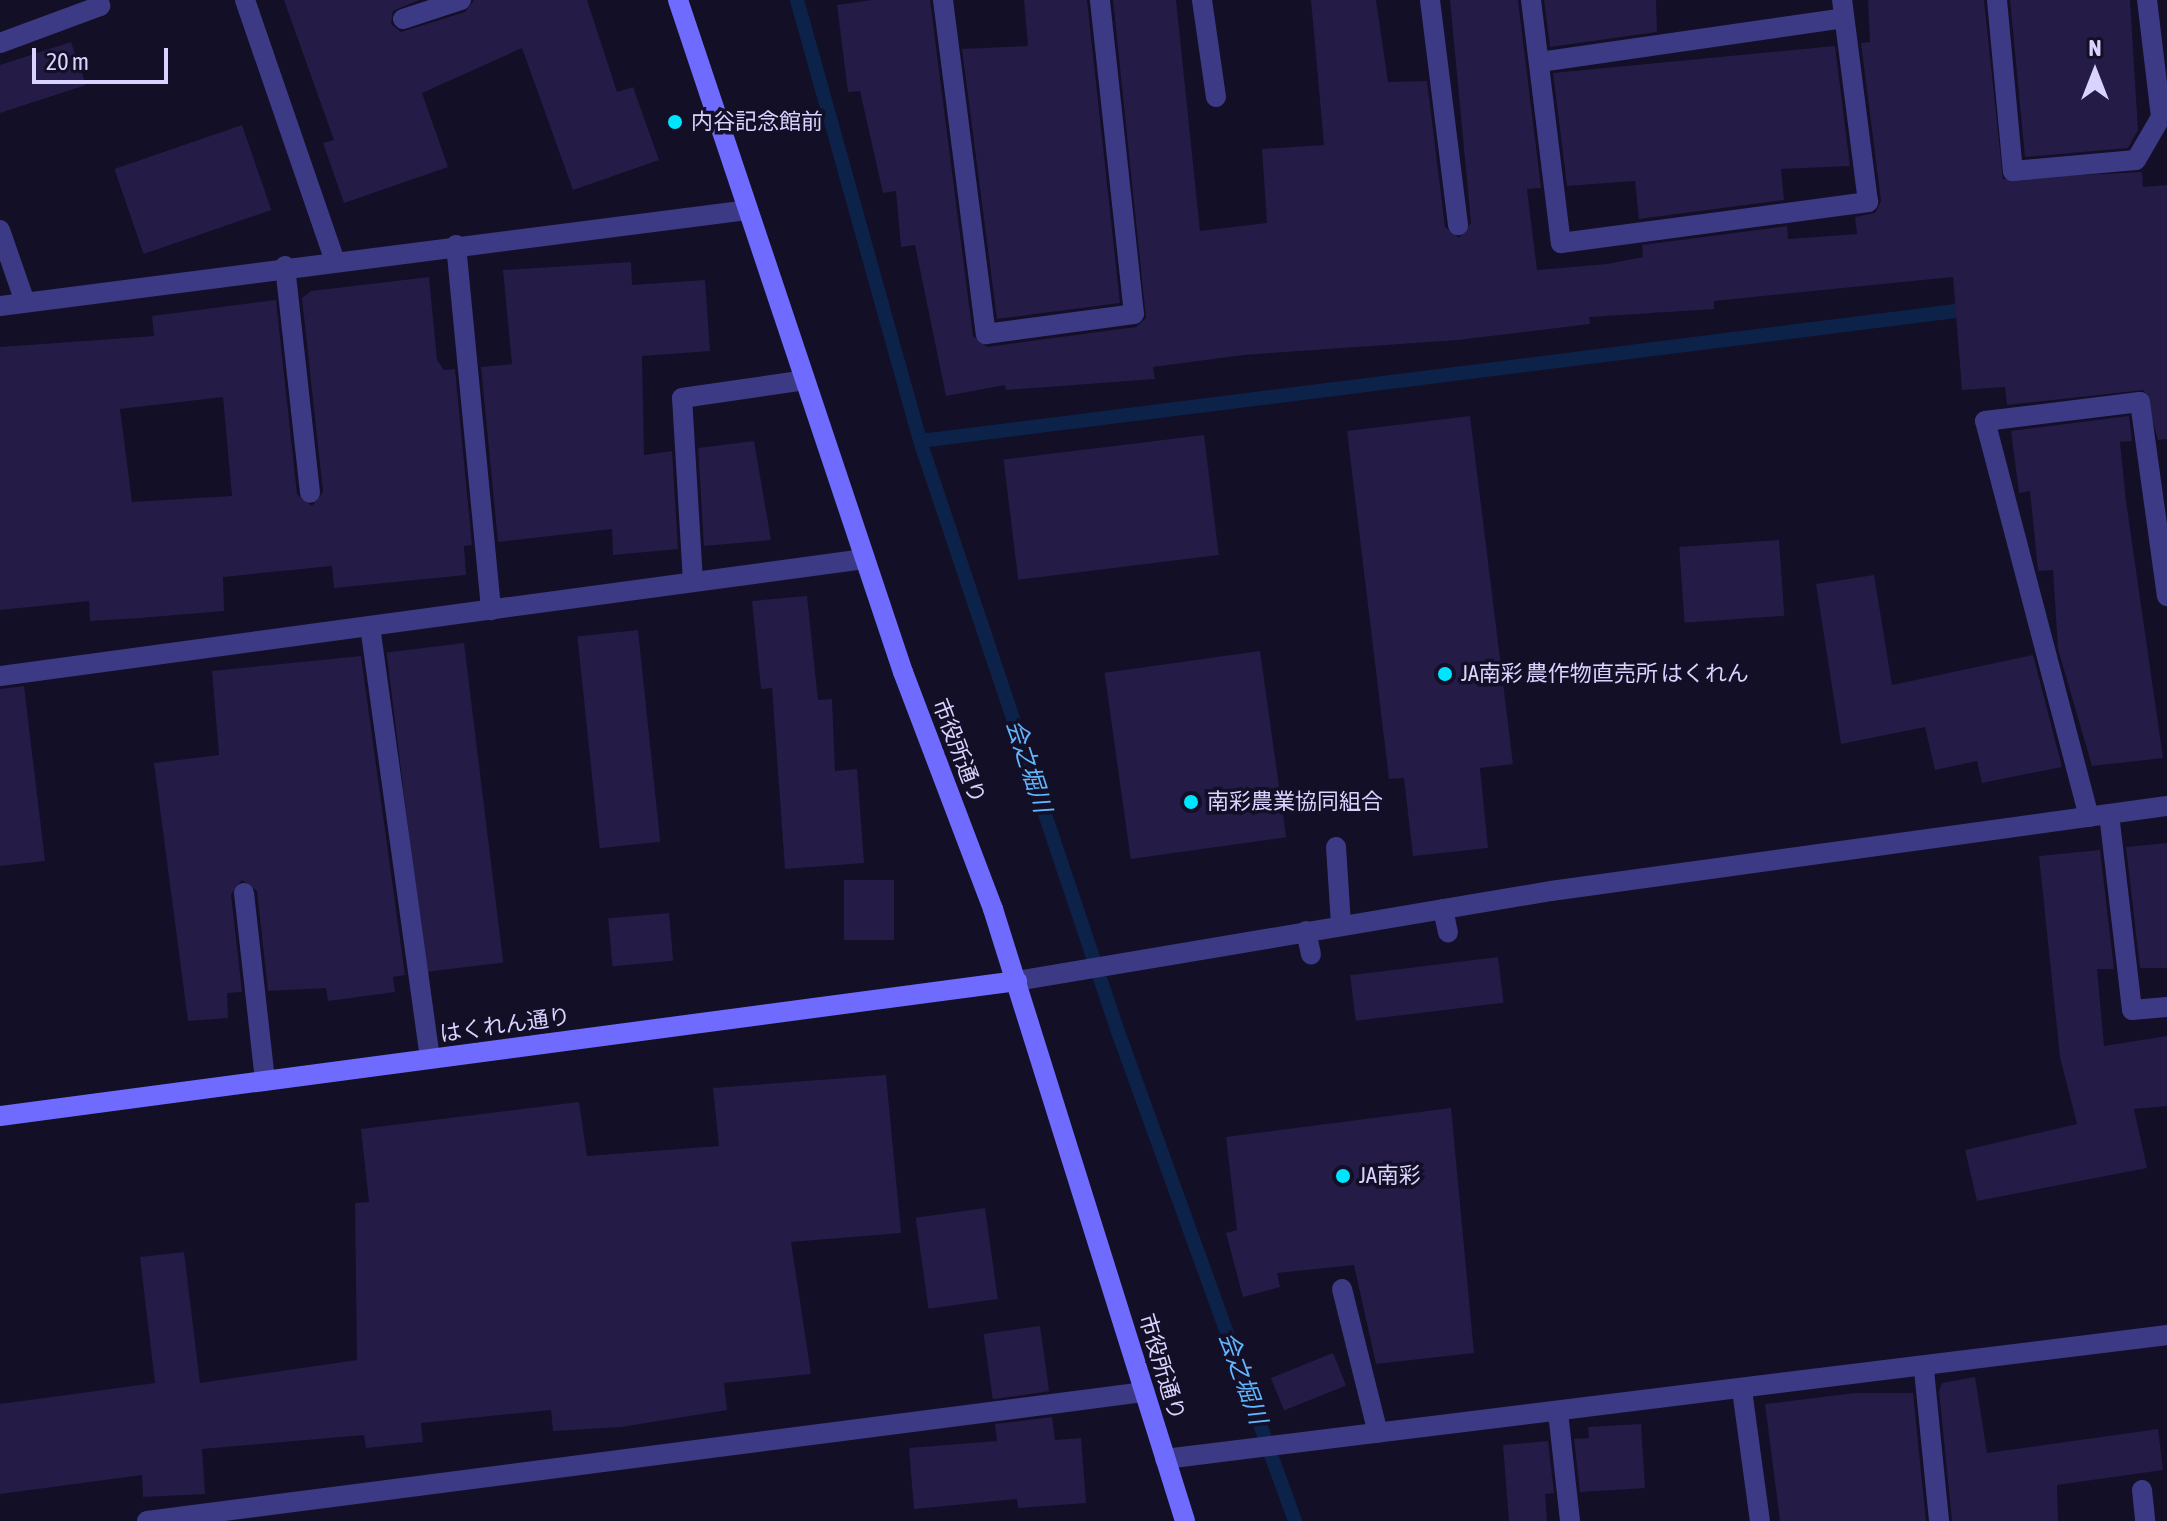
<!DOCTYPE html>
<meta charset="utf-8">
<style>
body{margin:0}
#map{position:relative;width:2167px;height:1521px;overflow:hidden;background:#130f26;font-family:"Asap Condensed","Noto Sans JP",sans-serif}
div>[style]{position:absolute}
.stream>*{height:14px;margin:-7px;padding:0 7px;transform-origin:7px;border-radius:7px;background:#0c2248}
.building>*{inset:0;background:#241b47;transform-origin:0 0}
.lane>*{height:20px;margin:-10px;padding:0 10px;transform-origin:10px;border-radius:10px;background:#3d3a85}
.street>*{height:20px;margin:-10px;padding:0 10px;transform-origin:10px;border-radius:10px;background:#3d3a85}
.secondary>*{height:20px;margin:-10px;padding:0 10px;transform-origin:10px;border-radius:10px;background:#6f6bff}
.dots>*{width:22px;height:22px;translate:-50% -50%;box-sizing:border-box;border:4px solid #130f26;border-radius:50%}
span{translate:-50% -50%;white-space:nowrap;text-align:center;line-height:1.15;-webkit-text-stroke:7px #130f26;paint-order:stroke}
.poi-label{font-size:22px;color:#d9d4ff}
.left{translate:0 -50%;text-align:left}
.street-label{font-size:22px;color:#d9d4ff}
.water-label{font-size:24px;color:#62b6ff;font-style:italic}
.north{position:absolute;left:2055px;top:32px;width:80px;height:80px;-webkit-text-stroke:6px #130f26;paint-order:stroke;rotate:0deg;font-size:22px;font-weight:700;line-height:32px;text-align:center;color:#d9d4ff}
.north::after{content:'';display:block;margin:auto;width:28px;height:36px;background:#d9d4ff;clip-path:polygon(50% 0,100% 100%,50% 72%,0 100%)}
.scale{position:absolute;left:32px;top:48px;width:136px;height:36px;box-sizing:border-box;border:4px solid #d9d4ff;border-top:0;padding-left:10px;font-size:24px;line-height:28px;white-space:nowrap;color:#d9d4ff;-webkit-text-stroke:6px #130f26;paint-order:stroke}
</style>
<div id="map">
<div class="stream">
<i style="left:797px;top:0;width:458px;rotate:74.4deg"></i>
<i style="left:920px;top:441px;width:620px;rotate:71.48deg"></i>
<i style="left:1117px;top:1029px;width:523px;rotate:70.11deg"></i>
<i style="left:920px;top:441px;width:1060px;rotate:-7.15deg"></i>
</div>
<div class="building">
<i style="clip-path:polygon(284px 0,419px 0,393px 11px,391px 24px,401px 32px,465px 12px,474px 0,587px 0,617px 92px,633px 87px,659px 160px,573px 190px,522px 48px,422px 93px,448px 167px,344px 203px,323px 143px,334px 140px)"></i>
<i style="clip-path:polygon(872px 0,930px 0,973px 336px,987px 347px,1136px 327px,1146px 318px,1113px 0,1176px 0,1200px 231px,1267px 223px,1262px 149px,1324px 145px,1311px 0,1376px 0,1388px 82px,1427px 81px,1445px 227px,1459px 238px,1471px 223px,1450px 0,1518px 0,1541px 188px,1527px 189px,1537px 270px,1607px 264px,1643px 257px,1642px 245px,1787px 226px,1788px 239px,1857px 234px,1855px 217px,1875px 213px,1881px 201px,1861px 43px,1870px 42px,1868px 0,1984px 0,2003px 179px,2142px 172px,2143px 187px,2167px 185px,2167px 439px,2158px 440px,2144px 390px,2007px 405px,2005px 387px,1962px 390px,1953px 277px,1714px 301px,1714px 309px,1589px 317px,1590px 324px,1458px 340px,1243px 355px,1153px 367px,1155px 379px,1006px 390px,1005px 385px,946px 396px,915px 245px,901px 247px,896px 191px,883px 193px,860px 91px,848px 92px,837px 5px)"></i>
<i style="clip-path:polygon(1024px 0,1087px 0,1120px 303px,997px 319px,962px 49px,1028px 46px)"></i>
<i style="clip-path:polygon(1544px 0,1656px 0,1657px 32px,1550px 47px)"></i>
<i style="clip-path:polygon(2010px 0,2130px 0,2138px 130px,2128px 148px,2025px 157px)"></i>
<i style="clip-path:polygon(71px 42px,86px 85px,0 113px,0 65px)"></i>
<i style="clip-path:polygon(1835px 46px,1850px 166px,1781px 169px,1784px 200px,1639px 219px,1635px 181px,1567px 186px,1553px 73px)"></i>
<i style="left:242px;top:125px;width:90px;height:135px;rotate:71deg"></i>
<i style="clip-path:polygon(631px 262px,632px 285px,705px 280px,710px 351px,642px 356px,644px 455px,672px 451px,678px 549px,613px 555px,612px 529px,498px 542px,481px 367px,512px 364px,503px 270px)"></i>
<i style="clip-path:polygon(evenodd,429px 277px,437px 360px,444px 370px,455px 369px,472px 545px,464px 546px,466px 575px,334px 588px,332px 566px,223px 577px,224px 611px,140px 618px,90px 621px,89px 601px,0 610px,0 347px,154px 336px,152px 316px,276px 300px,297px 494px,312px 506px,323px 492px,302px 298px,311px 291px,429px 277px,223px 397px,232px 496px,132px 502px,120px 409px,223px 397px)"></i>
<i style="clip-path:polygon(1470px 416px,1513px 764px,1480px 768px,1488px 848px,1413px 856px,1404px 778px,1389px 779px,1347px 431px)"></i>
<i style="clip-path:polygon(2129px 416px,2132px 441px,2120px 442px,2126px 501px,2163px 758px,2092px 766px,2058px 649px,2053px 570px,2038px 571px,2030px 491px,2019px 493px,2011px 431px)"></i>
<i style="left:1204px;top:435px;width:121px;height:202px;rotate:83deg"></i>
<i style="clip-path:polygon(754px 441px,771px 540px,704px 546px,698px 448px)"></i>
<i style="left:1779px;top:540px;width:76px;height:100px;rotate:86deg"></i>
<i style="clip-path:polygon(1874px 575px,1892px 685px,2033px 655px,2062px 767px,1982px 783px,1977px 761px,1935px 770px,1925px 727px,1841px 744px,1816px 584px)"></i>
<i style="clip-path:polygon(807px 596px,818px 700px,832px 699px,835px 771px,857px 769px,864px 863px,785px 869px,772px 688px,761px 689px,752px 601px)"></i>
<i style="left:638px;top:630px;width:213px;height:61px;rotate:84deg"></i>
<i style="left:464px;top:643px;width:322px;height:78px;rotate:83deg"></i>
<i style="left:1260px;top:651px;width:188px;height:157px;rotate:82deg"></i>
<i style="clip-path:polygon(361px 656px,405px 975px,393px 977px,395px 992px,328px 1001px,326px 988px,268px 991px,257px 891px,242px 880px,231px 894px,242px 992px,227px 993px,228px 1018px,188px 1021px,154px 763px,219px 755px,212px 671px)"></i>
<i style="clip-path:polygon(24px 686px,45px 861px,0 866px,0 689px)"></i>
<i style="clip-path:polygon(2167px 843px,2167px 968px,2140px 968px,2126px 847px)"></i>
<i style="clip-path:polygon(2100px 850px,2114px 969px,2097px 969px,2104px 1046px,2167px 1036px,2167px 1106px,2134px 1109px,2147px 1168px,1977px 1201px,1965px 1150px,2077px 1124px,2060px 1057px,2039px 856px)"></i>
<i style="left:844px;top:880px;width:50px;height:60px"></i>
<i style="left:669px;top:913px;width:48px;height:61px;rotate:85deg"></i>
<i style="left:1498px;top:957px;width:46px;height:149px;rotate:83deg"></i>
<i style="clip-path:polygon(886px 1075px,901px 1233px,791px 1242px,811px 1374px,724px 1383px,727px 1410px,621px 1427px,553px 1431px,551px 1410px,421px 1423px,423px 1442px,366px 1448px,364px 1435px,202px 1449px,205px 1494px,143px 1497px,142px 1475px,0 1494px,0 1404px,155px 1383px,140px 1257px,184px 1252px,200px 1383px,357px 1360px,355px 1203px,369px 1202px,361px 1129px,579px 1102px,587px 1156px,719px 1146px,713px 1088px)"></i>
<i style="clip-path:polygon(1451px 1108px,1474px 1353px,1376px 1364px,1354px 1265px,1277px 1273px,1280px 1287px,1243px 1297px,1226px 1233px,1237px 1230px,1226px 1137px)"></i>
<i style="left:985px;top:1208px;width:92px;height:70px;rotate:82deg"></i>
<i style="left:1040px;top:1326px;width:66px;height:57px;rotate:82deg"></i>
<i style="left:1333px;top:1353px;width:35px;height:67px;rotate:68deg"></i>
<i style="clip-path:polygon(1975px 1377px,1987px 1453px,2158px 1429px,2163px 1470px,2057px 1485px,2058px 1521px,1952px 1521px,1939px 1391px,1942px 1383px)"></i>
<i style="clip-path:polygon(1855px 1393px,1913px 1393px,1926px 1521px,1780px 1521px,1765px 1404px)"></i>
<i style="clip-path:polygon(1052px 1417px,1055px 1440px,1081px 1438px,1086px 1503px,1018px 1508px,1017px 1499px,914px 1509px,909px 1448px,997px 1441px,995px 1424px)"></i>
<i style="clip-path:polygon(1641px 1424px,1645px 1488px,1580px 1492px,1574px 1439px,1589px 1438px,1588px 1427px)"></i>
<i style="clip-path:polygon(1548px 1441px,1554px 1493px,1545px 1494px,1547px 1521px,1509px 1521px,1503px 1445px)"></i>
</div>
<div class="lane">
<i style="left:1531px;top:0;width:245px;rotate:83deg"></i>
<i style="left:1561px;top:243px;width:310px;rotate:-7.6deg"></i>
<i style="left:1868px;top:202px;width:204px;rotate:-97.3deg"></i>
<i style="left:403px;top:19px;width:61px;rotate:-18.1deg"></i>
<i style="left:0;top:43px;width:107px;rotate:-20.3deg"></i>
<i style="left:100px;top:6px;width:6px;rotate:-108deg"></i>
<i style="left:1540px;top:62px;width:307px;rotate:-8.2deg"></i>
<i style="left:0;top:230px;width:76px;rotate:70.9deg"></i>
<i style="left:285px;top:266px;width:228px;rotate:83.7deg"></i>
<i style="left:693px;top:582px;width:184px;rotate:-93.4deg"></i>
<i style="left:682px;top:398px;width:124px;rotate:-8.3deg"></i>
<i style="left:1336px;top:847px;width:78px;rotate:86.3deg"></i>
<i style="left:244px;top:893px;width:189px;rotate:83.6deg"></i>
<i style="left:1443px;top:909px;width:24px;rotate:78deg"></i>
<i style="left:1306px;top:931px;width:24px;rotate:78deg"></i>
<i style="left:2142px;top:1490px;width:31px;rotate:84deg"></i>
</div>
<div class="street">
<i style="left:245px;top:0;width:274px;rotate:71deg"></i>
<i style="left:943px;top:0;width:337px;rotate:82.7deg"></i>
<i style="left:986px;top:334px;width:149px;rotate:-7.7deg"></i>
<i style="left:1134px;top:314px;width:316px;rotate:-96.2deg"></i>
<i style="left:1202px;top:0;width:98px;rotate:81.8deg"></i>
<i style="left:1430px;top:0;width:227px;rotate:82.9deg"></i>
<i style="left:1997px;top:0;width:172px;rotate:84.7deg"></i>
<i style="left:2013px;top:171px;width:123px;rotate:-5.1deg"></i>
<i style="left:2136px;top:160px;width:50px;rotate:-59.8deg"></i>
<i style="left:2161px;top:117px;width:118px;rotate:-96.8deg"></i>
<i style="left:456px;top:245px;width:367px;rotate:84.5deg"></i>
<i style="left:0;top:306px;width:753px;rotate:-7.32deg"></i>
<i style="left:370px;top:626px;width:437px;rotate:82.1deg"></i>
<i style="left:0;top:676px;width:872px;rotate:-7.71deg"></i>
<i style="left:2109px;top:814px;width:197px;rotate:83.3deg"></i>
<i style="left:2132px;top:1010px;width:35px;rotate:-5deg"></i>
<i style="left:2089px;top:817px;width:409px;rotate:-104.7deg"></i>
<i style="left:1985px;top:421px;width:156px;rotate:-7deg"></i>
<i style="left:2140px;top:402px;width:196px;rotate:82.1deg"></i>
<i style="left:1017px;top:981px;width:542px;rotate:-9.57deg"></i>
<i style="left:1551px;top:891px;width:622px;rotate:-7.86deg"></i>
<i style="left:1342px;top:1289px;width:148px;rotate:76deg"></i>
<i style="left:1924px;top:1370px;width:152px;rotate:84.3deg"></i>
<i style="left:1742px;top:1390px;width:132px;rotate:82.2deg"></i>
<i style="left:1558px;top:1412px;width:110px;rotate:83.7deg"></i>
<i style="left:1165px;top:1459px;width:1010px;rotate:-7.05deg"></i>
<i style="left:147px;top:1521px;width:1006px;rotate:-7.37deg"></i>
</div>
<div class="secondary">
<i style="left:678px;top:0;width:709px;rotate:71.49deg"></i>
<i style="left:903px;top:672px;width:254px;rotate:69.2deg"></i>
<i style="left:993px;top:909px;width:641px;rotate:72.58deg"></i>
<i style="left:0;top:1116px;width:1026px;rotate:-7.56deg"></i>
</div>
<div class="dots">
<i style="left:675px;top:122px;background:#00e5ff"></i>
<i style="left:1445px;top:674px;background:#00e5ff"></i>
<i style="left:1191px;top:802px;background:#00e5ff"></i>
<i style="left:1343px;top:1176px;background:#00e5ff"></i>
</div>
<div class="poi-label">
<span class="left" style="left:691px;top:122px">内谷記念館前</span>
<span class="left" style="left:1461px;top:674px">JA南彩 農作物直売所 はくれん</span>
<span class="left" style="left:1207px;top:802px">南彩農業協同組合</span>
<span class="left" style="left:1359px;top:1176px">JA南彩</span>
</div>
<div class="street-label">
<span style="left:959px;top:751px;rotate:69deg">市役所通り</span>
<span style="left:505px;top:1025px;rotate:-8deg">はくれん通り</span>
<span style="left:1162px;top:1367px;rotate:73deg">市役所通り</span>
</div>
<div class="water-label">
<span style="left:1029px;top:766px;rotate:72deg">会之堀川</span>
<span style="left:1243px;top:1378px;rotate:70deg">会之堀川</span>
</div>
<div class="north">N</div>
<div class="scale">20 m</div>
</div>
